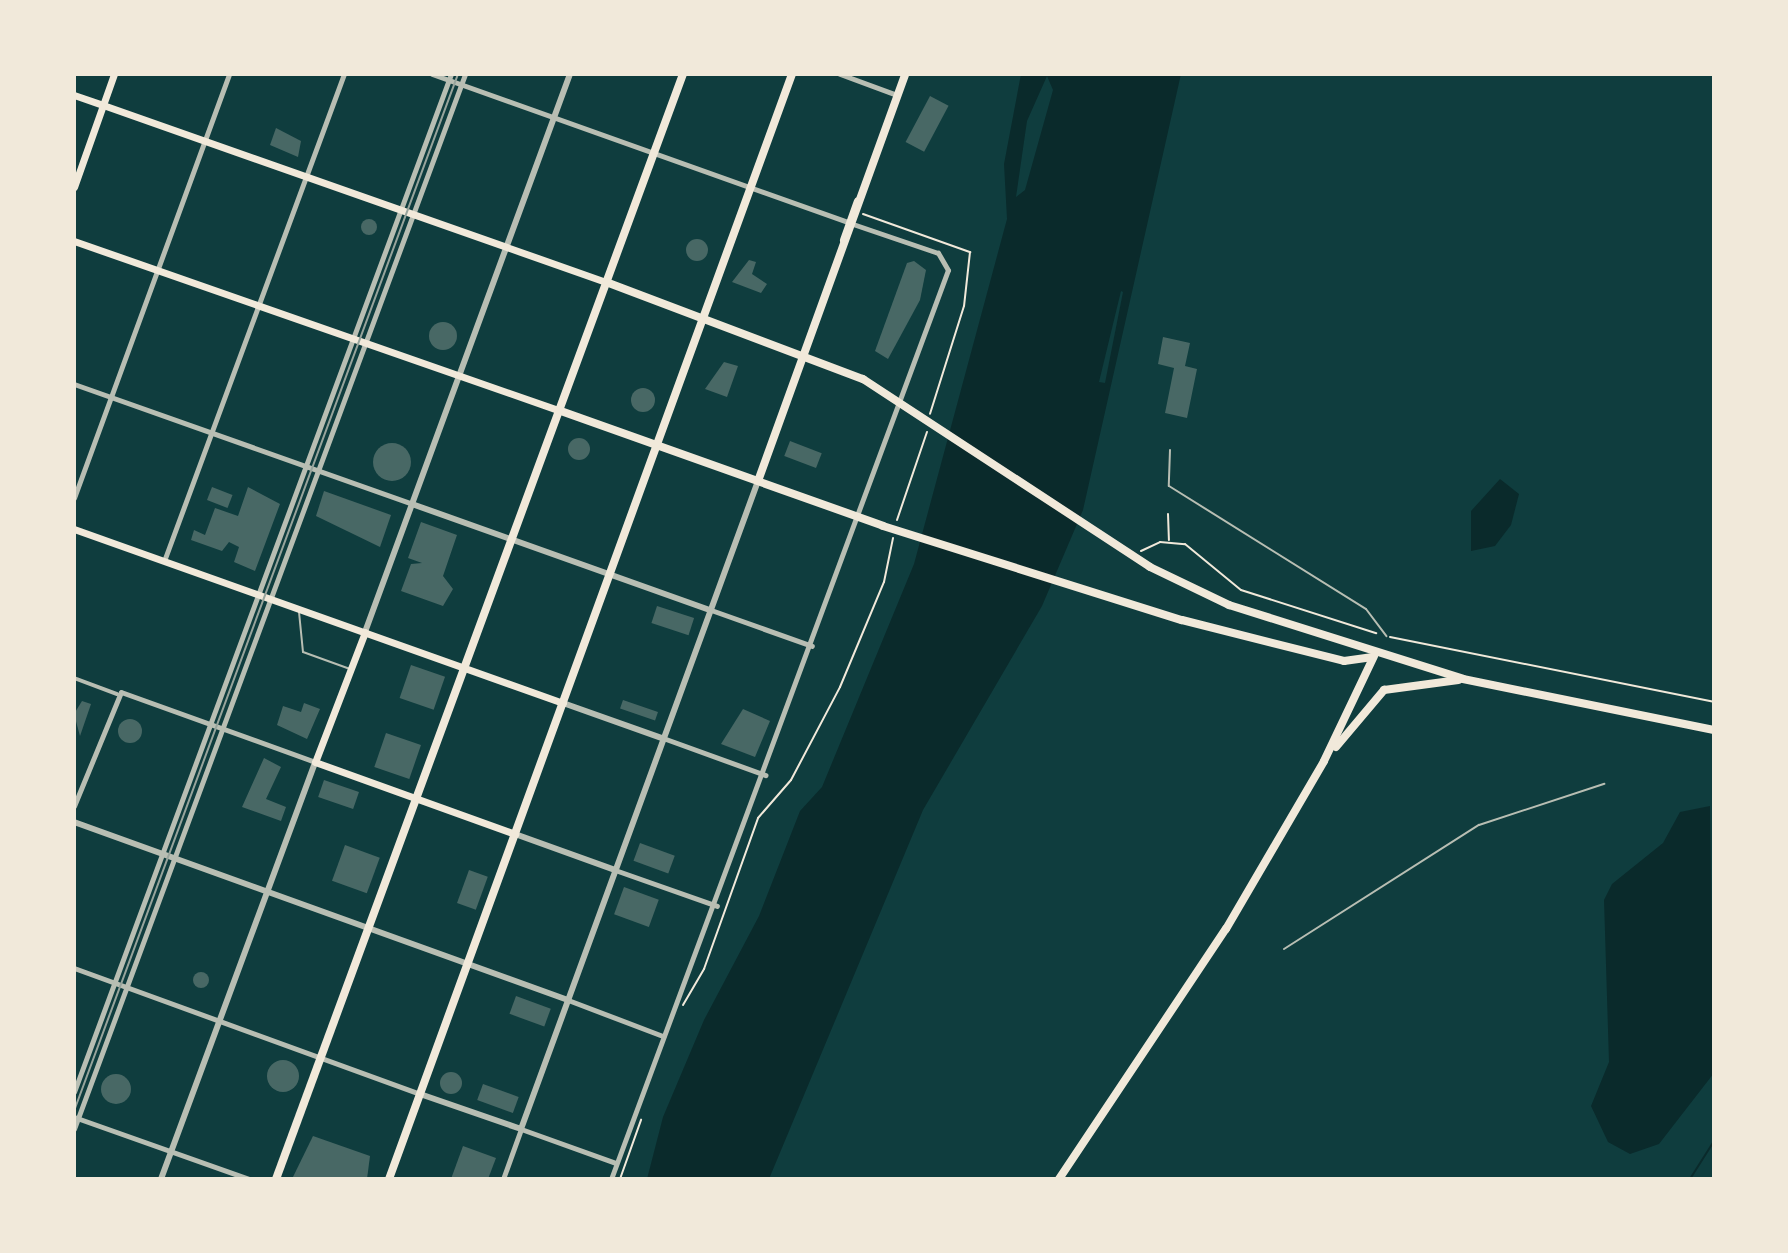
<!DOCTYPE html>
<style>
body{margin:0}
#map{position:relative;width:1788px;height:1253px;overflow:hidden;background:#0f3d3e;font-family:"Roboto Condensed",sans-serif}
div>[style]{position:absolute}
.water>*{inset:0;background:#0a2a2b}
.pier>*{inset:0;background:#0f3d3e}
.stream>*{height:2px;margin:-1px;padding:0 1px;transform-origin:1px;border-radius:1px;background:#0a2a2b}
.building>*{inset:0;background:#486865;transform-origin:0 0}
.round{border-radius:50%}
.path>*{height:2px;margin:-1px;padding:0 1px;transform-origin:1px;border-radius:1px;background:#f1e9da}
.service>*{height:2px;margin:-1px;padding:0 1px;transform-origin:1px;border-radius:1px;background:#b8beb3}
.pedestrian>*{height:4px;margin:-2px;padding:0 2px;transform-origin:2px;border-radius:2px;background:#b8beb3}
.minor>*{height:5px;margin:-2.5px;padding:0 2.5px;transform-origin:2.5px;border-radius:2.5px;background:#b8beb3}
.tertiary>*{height:6px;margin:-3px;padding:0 3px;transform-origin:3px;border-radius:3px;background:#b8beb3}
.secondary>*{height:7px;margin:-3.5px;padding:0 3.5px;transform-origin:3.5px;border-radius:3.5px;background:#f1e9da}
.primary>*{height:7px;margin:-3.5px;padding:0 3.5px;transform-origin:3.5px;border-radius:3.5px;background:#f1e9da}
.trunk>*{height:8px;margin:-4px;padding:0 4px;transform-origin:4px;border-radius:4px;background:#f1e9da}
.rail>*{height:2px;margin:-1px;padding:0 1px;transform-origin:1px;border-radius:1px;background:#97a49c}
span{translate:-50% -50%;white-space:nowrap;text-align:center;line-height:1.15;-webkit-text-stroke:8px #f1e9da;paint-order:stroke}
.frame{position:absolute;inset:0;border:76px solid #f1e9da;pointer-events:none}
</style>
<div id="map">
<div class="water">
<i style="clip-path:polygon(evenodd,1021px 74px,1181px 74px,1083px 510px,1042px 606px,923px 810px,769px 1179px,647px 1179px,663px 1117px,704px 1020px,759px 916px,800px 811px,822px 787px,914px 564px,1007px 219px,1004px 164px,1021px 74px,1047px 76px,1053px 90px,1025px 190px,1016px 197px,1027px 121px,1047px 76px)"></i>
<i style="clip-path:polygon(1500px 479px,1519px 494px,1511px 525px,1495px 546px,1471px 551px,1471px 511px)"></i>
<i style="clip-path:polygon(1710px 806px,1714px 1073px,1659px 1144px,1630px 1154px,1608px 1142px,1591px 1106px,1609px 1062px,1604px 900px,1612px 884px,1663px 843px,1680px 812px)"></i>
</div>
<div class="pier">
<i style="clip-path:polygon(1121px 291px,1123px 292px,1105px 383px,1099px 382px)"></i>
</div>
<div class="stream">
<i style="left:1690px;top:1179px;width:45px;rotate:-57.7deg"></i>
</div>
<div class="building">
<i style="left:930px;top:96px;width:21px;height:52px;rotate:28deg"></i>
<i style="clip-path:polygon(276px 128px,301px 141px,298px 157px,270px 145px)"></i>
<i class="round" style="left:361px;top:219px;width:16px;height:16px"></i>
<i class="round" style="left:686px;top:239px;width:22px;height:22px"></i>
<i style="clip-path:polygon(749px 260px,756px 262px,752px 274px,767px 284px,761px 293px,732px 282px)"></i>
<i style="clip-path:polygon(914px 261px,926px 270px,920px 300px,888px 359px,875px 351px,907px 263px)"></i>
<i class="round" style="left:429px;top:322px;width:28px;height:28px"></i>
<i style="clip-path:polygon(1163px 337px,1190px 343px,1185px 366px,1197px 369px,1187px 418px,1165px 413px,1174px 368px,1158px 364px)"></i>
<i style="clip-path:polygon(724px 362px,738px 366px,727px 397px,705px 389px)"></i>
<i class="round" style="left:631px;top:388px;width:24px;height:24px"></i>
<i class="round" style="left:568px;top:438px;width:22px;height:22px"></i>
<i style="left:790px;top:441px;width:34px;height:16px;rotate:21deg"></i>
<i class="round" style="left:373px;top:443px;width:38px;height:38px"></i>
<i style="left:212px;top:487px;width:22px;height:14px;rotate:21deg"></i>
<i style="clip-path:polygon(248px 487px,280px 504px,255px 571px,234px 562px,239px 547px,229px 542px,222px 551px,191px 540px,194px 530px,205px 535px,215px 508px,238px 516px)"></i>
<i style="clip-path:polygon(324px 491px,391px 515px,380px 547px,316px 516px)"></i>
<i style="clip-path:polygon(421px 522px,457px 535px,443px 576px,453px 589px,443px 606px,401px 591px,411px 564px,422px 563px,408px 558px)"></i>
<i style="left:657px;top:606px;width:39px;height:18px;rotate:18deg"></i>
<i style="left:411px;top:665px;width:36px;height:35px;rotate:19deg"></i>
<i style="left:623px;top:700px;width:37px;height:9px;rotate:19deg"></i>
<i style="clip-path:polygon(82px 701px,91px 704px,80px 736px,74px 714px)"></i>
<i style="clip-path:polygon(304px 703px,320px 709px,307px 739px,277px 725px,283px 706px,301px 712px)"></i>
<i style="clip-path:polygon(743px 709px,770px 721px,755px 757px,721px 744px)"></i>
<i class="round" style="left:118px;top:719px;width:24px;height:24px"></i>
<i style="left:386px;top:733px;width:37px;height:36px;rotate:19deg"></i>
<i style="clip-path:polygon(264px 758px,281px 767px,266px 799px,286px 807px,281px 821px,242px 807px)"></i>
<i style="left:324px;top:780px;width:37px;height:18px;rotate:19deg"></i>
<i style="left:640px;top:843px;width:37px;height:19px;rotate:20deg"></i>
<i style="left:345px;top:845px;width:37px;height:38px;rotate:20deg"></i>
<i style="left:469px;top:870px;width:20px;height:35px;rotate:20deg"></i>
<i style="left:624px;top:887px;width:37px;height:29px;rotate:20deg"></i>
<i class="round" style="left:193px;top:972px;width:16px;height:16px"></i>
<i style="left:516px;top:996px;width:37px;height:19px;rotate:20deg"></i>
<i class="round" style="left:267px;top:1060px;width:32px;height:32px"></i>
<i class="round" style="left:440px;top:1072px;width:22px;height:22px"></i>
<i class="round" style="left:101px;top:1074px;width:30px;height:30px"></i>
<i style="left:483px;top:1084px;width:38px;height:17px;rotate:20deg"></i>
<i style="clip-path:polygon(313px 1136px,370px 1156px,367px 1179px,292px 1179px)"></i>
<i style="clip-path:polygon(463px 1146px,496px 1158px,488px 1179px,451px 1179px)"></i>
</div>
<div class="path">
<i style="left:863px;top:214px;width:114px;rotate:19.6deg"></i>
<i style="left:970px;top:252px;width:54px;rotate:96.3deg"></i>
<i style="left:964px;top:306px;width:113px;rotate:107.5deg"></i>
<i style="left:1168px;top:514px;width:26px;rotate:88deg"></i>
<i style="left:897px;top:520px;width:93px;rotate:-71.2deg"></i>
<i style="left:1141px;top:551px;width:21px;rotate:-25deg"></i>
<i style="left:1160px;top:542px;width:25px;rotate:5deg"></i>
<i style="left:1185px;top:544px;width:72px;rotate:39.4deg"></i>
<i style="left:1241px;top:590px;width:142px;rotate:17.7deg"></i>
<i style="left:1390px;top:637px;width:330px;rotate:11.3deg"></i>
<i style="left:683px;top:1005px;width:42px;rotate:-59.7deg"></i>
<i style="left:704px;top:969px;width:160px;rotate:-70.3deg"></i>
<i style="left:758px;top:818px;width:50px;rotate:-49deg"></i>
<i style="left:791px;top:780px;width:105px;rotate:-62.2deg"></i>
<i style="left:840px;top:687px;width:114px;rotate:-67.3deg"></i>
<i style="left:884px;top:582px;width:45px;rotate:-78.4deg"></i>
<i style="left:620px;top:1179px;width:63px;rotate:-70.4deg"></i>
</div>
<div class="service">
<i style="left:1170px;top:450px;width:36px;rotate:92deg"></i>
<i style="left:1169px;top:486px;width:232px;rotate:32deg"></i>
<i style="left:1366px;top:609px;width:34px;rotate:53deg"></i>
<i style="left:299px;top:612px;width:40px;rotate:84.3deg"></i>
<i style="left:303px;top:652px;width:50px;rotate:19.9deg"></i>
<i style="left:1284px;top:949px;width:231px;rotate:-32.5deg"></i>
<i style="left:1479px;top:825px;width:132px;rotate:-18.2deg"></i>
</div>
<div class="pedestrian">
<i style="left:74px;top:678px;width:46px;rotate:20.4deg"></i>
</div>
<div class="minor">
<i style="left:432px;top:74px;width:441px;rotate:19.6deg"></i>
<i style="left:840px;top:74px;width:61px;rotate:20.2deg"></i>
<i style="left:74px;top:384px;width:359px;rotate:19.5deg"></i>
<i style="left:74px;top:498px;width:451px;rotate:-69.9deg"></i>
<i style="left:164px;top:561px;width:519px;rotate:-69.72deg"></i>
<i style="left:711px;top:610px;width:107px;rotate:19.6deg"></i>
<i style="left:663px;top:738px;width:109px;rotate:19.9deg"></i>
<i style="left:74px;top:806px;width:123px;rotate:-67.6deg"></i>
<i style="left:121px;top:692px;width:206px;rotate:19.8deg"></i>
<i style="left:615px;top:870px;width:108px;rotate:19.4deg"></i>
<i style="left:74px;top:968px;width:368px;rotate:20deg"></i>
<i style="left:568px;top:1000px;width:102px;rotate:20.8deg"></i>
<i style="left:74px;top:1092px;width:1086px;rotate:-69.68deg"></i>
<i style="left:74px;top:1117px;width:186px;rotate:19.5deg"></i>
<i style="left:74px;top:1129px;width:1125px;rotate:-69.66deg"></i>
<i style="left:503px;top:1179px;width:53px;rotate:-70.2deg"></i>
<i style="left:521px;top:1129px;width:101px;rotate:19.7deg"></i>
<i style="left:611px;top:1179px;width:969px;rotate:-69.66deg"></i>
<i style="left:948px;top:270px;width:20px;rotate:-120deg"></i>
<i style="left:938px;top:253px;width:90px;rotate:-161.2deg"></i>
</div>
<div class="tertiary">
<i style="left:412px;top:504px;width:316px;rotate:19.6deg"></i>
<i style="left:365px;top:632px;width:594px;rotate:-69.83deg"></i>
<i style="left:563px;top:703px;width:105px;rotate:19.5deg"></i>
<i style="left:74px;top:822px;width:525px;rotate:19.82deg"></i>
<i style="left:515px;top:834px;width:106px;rotate:19.8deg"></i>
<i style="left:420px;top:1094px;width:107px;rotate:19.1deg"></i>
<i style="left:521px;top:1129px;width:690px;rotate:-69.91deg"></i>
<i style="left:161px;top:1179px;width:445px;rotate:-69.7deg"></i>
</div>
<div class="secondary">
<i style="left:74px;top:95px;width:31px;rotate:19deg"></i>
<i style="left:74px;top:529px;width:519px;rotate:19.59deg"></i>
<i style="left:365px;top:632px;width:139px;rotate:111deg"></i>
<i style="left:315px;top:762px;width:213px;rotate:19.8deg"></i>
</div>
<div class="primary">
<i style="left:103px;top:105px;width:533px;rotate:19.39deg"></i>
<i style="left:74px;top:187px;width:120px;rotate:-70.5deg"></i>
<i style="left:74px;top:241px;width:513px;rotate:19.25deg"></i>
</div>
<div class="trunk">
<i style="left:844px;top:240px;width:41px;rotate:-70.3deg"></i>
<i style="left:606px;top:282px;width:275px;rotate:20.7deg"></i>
<i style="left:863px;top:379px;width:343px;rotate:33.2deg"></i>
<i style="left:1150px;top:567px;width:88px;rotate:25.7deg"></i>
<i style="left:1229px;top:605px;width:245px;rotate:17.5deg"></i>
<i style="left:1463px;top:679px;width:256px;rotate:11.5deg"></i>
<i style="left:558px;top:410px;width:345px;rotate:19.6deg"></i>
<i style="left:883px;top:526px;width:313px;rotate:17.5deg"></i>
<i style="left:1182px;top:620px;width:167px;rotate:14.2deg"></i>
<i style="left:1344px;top:661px;width:29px;rotate:-8deg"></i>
<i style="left:758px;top:481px;width:433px;rotate:-70.1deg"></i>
<i style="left:1336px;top:747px;width:75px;rotate:-49.9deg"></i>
<i style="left:1384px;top:690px;width:75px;rotate:-7.7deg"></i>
<i style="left:276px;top:1179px;width:1178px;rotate:-69.78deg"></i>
<i style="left:389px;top:1179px;width:1176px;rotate:-69.96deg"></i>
<i style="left:1059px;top:1179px;width:301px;rotate:-56.3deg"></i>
<i style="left:1226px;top:929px;width:194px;rotate:-59.7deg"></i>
<i style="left:1324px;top:761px;width:116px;rotate:-64.5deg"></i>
</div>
<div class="rail">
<i style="left:74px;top:1111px;width:1106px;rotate:-69.68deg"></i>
</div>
<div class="frame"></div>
</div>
